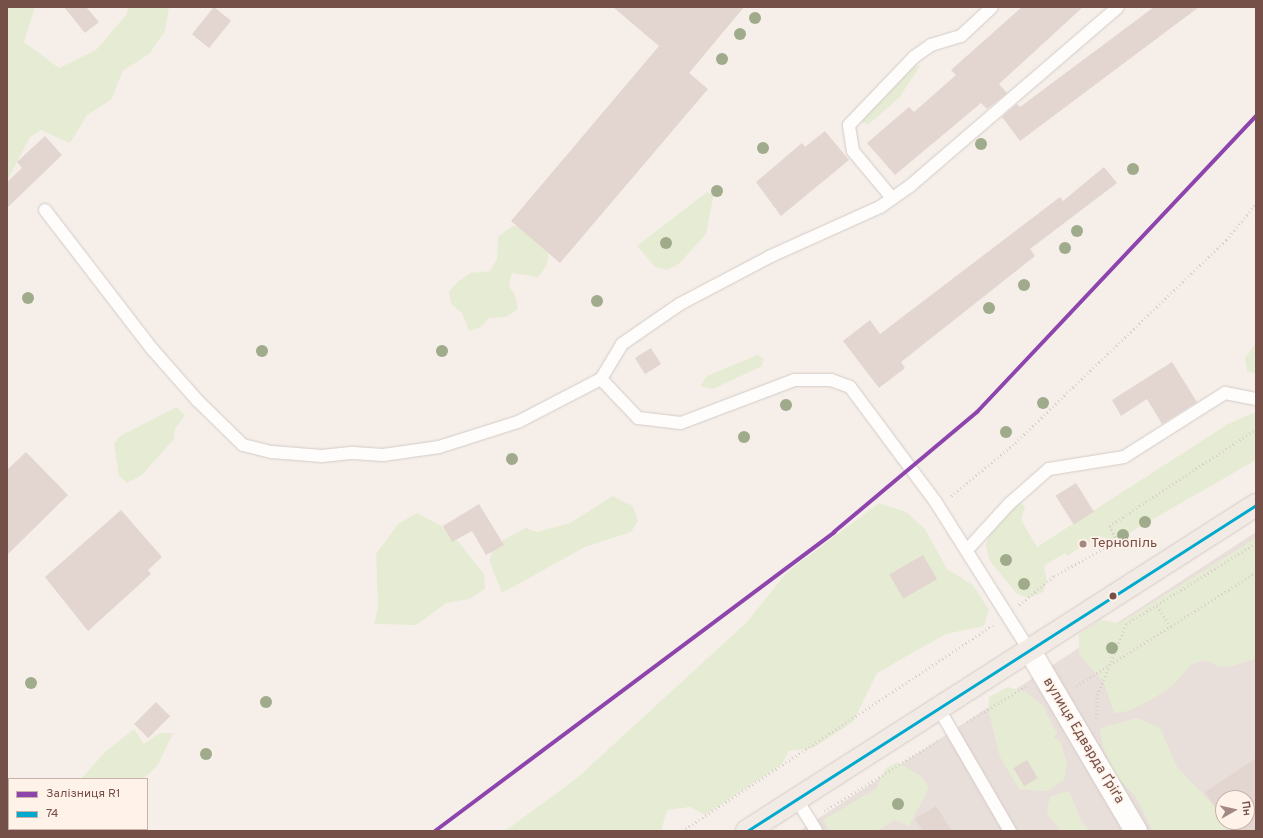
<!DOCTYPE html>
<meta charset="utf-8">
<style>
body{margin:0}
#map{position:relative;width:1263px;height:838px;overflow:hidden;background:#f6efe9;font-family:Overpass,sans-serif}
div>[style]{position:absolute}
.industrial>*{inset:0;background:#e9dfda}
.green>*{inset:0;background:#e6ecd3}
.building>*{inset:0;background:#e3d5d0;transform-origin:0 0}
.path>*{height:2.5px;margin-top:-1.25px;transform-origin:0;background:repeating-linear-gradient(90deg,#dacfcc 0 1px,transparent 0 4px)}
.roads{filter:drop-shadow(0 0 1px #d4cac6) drop-shadow(0 0 1px #d4cac6)}
.lane>*{height:12px;margin:-6px;padding:0 6px;transform-origin:6px;border-radius:6px;background:#fefdfc}
.street>*{height:22px;margin:-11px;padding:0 11px;transform-origin:11px;border-radius:11px;background:#fefdfc}
.primary>*{height:22px;margin:-11px;padding:0 11px;transform-origin:11px;border-radius:11px;background:#f2ebe5}
.bus-1>*{height:3px;margin:-1.5px;padding:0 1.5px;transform-origin:1.5px;border-radius:1.5px;background:#00a9ce}
.rail-1>*{height:4px;margin:-2px;padding:0 2px;transform-origin:2px;border-radius:2px;background:#8e44ad}
.trees>*{width:12px;height:12px;margin:-6px;border-radius:50%;background:#9fab8b}
.dots>*{width:11px;height:11px;translate:-50% -50%;box-sizing:border-box;border:2px solid #fff2e9;border-radius:50%}
span{translate:-50% -50%;white-space:nowrap;text-align:center;line-height:1.15;-webkit-text-stroke:3px #fff2e9;paint-order:stroke}
.poi-label{font-size:14px;color:#745049}
.left{translate:0 -50%;text-align:left}
.street-label{font-size:14px;color:#745049}
.frame{position:absolute;inset:0;border:8px solid #745049;pointer-events:none}
.legend{position:absolute;left:8px;top:778px;width:140px;height:52px;box-sizing:border-box;background:#fff2e9;border:1px solid #c7b1a9;margin:0;padding:5px 7px;list-style:none;font-size:12px;color:#745049}
.legend li{display:flex;align-items:center;gap:8px;height:20px}
.legend b{width:20px;border:1px solid #c7b1a9}
.north{position:absolute;left:1215px;top:790px;width:40px;height:40px;box-sizing:border-box;background:#fff2e9;border:1px solid #c7b1a9;border-radius:50%;rotate:82deg;font-size:11px;font-weight:700;line-height:16px;text-align:center;color:#745049}
.north::after{content:'';display:block;margin:auto;width:14px;height:18px;background:#a28881;clip-path:polygon(50% 0,100% 100%,50% 72%,0 100%)}
</style>
<div id="map">
<div class="industrial">
<i style="clip-path:polygon(evenodd,1256px 532px,1256px 831px,799px 831px,1256px 532px,1223px 798px,1247px 798px,1247px 822px,1223px 822px,1223px 798px)"></i>
</div>
<div class="green">
<i style="clip-path:polygon(7px 7px,35px 7px,24px 42px,59px 68px,96px 50px,127px 14px,128px 7px,169px 7px,165px 31px,149px 54px,123px 71px,111px 100px,87px 115px,70px 143px,41px 130px,30px 137px,7px 181px)"></i>
<i style="clip-path:polygon(903px 65px,920px 66px,899px 98px,869px 124px,855px 120px,870px 93px)"></i>
<i style="clip-path:polygon(707px 192px,714px 194px,706px 234px,679px 264px,667px 270px,655px 267px,637px 246px)"></i>
<i style="clip-path:polygon(512px 226px,529px 228px,549px 249px,547px 265px,538px 277px,512px 273px,509px 286px,515px 295px,518px 309px,506px 317px,489px 318px,481px 327px,469px 331px,462px 313px,451px 304px,449px 292px,457px 282px,471px 273px,490px 271px,497px 259px,498px 237px)"></i>
<i style="clip-path:polygon(1256px 343px,1256px 374px,1247px 371px,1245px 358px)"></i>
<i style="clip-path:polygon(757px 355px,764px 358px,762px 366px,713px 389px,700px 386px,707px 376px)"></i>
<i style="clip-path:polygon(177px 407px,185px 415px,175px 429px,174px 439px,142px 475px,127px 483px,119px 476px,114px 444px,120px 436px)"></i>
<i style="clip-path:polygon(1256px 412px,1256px 460px,1129px 533px,1111px 540px,1099px 536px,1067px 556px,1065px 553px,1044px 566px,1047px 581px,1043px 592px,1029px 598px,1017px 594px,989px 560px,986px 545px,990px 530px,1013px 506px,1021px 503px,1025px 507px,1021px 520px,1037px 547px,1228px 424px)"></i>
<i style="clip-path:polygon(613px 496px,633px 506px,638px 521px,631px 532px,585px 547px,502px 593px,489px 560px,496px 544px,526px 528px,537px 532px,570px 523px)"></i>
<i style="clip-path:polygon(879px 503px,906px 512px,925px 529px,947px 569px,973px 585px,989px 610px,984px 626px,946px 634px,877px 673px,853px 722px,813px 748px,789px 751px,782px 764px,705px 815px,690px 807px,667px 810px,661px 831px,505px 831px,577px 778px,747px 622px,786px 573px)"></i>
<i style="clip-path:polygon(417px 513px,449px 530px,484px 574px,485px 589px,469px 599px,446px 603px,416px 625px,374px 624px,378px 608px,376px 554px,398px 524px)"></i>
<i style="clip-path:polygon(1256px 538px,1256px 658px,1233px 666px,1219px 667px,1206px 660px,1192px 664px,1172px 686px,1154px 698px,1129px 711px,1114px 713px,1104px 683px,1079px 654px,1079px 634px,1100px 620px,1120px 623px)"></i>
<i style="clip-path:polygon(1008px 687px,1026px 692px,1043px 706px,1057px 734px,1053px 737px,1060px 741px,1067px 763px,1064px 780px,1048px 791px,1019px 789px,1000px 757px,988px 709px,989px 697px)"></i>
<i style="clip-path:polygon(1137px 718px,1160px 728px,1177px 767px,1218px 810px,1227px 831px,1153px 831px,1136px 797px,1115px 775px,1103px 747px,1100px 728px)"></i>
<i style="clip-path:polygon(134px 729px,144px 744px,160px 733px,173px 733px,158px 765px,143px 779px,81px 779px,104px 753px)"></i>
<i style="clip-path:polygon(897px 762px,922px 777px,929px 788px,909px 826px,895px 820px,877px 831px,830px 831px,823px 820px,877px 788px,885px 769px)"></i>
<i style="clip-path:polygon(1069px 791px,1082px 822px,1090px 831px,1061px 831px,1047px 813px,1050px 797px)"></i>
<i style="clip-path:polygon(37px 829px,90px 829px,36px 831px)"></i>
</div>
<div class="building">
<i style="clip-path:polygon(64px 7px,86px 7px,99px 22px,85px 33px)"></i>
<i style="left:214px;top:7px;width:22px;height:35px;rotate:39deg"></i>
<i style="clip-path:polygon(613px 7px,744px 7px,689px 73px,708px 89px,560px 263px,511px 221px,659px 46px)"></i>
<i style="clip-path:polygon(1022px 7px,1083px 7px,999px 84px,1007px 93px,987px 109px,981px 103px,895px 175px,867px 143px,909px 107px,914px 112px,956px 75px,951px 70px)"></i>
<i style="clip-path:polygon(1154px 7px,1199px 7px,1020px 141px,1002px 117px,1017px 104px,1020px 107px)"></i>
<i style="clip-path:polygon(825px 131px,849px 160px,781px 216px,756px 182px,802px 143px,805px 147px)"></i>
<i style="clip-path:polygon(45px 136px,62px 155px,7px 208px,7px 182px,22px 168px,17px 162px)"></i>
<i style="clip-path:polygon(1104px 167px,1117px 183px,1030px 249px,1035px 256px,901px 362px,905px 368px,879px 388px,843px 341px,870px 320px,880px 334px,1060px 197px,1063px 201px)"></i>
<i style="left:651px;top:348px;width:19px;height:19px;rotate:58deg"></i>
<i style="clip-path:polygon(1172px 362px,1197px 402px,1162px 424px,1147px 399px,1121px 416px,1112px 400px)"></i>
<i style="clip-path:polygon(26px 452px,68px 495px,7px 555px,7px 470px)"></i>
<i style="left:1076px;top:483px;width:34px;height:24px;rotate:58deg"></i>
<i style="clip-path:polygon(479px 504px,504px 545px,486px 555px,472px 531px,452px 542px,443px 526px)"></i>
<i style="clip-path:polygon(121px 510px,162px 557px,148px 570px,151px 574px,88px 631px,45px 577px)"></i>
<i style="left:923px;top:555px;width:28px;height:39px;rotate:60deg"></i>
<i style="left:156px;top:702px;width:20px;height:31px;rotate:45deg"></i>
<i style="clip-path:polygon(1256px 758px,1256px 831px,1231px 831px,1225px 822px,1247px 822px,1247px 798px,1223px 798px,1223px 819px,1205px 792px)"></i>
<i style="left:1027px;top:760px;width:21px;height:16px;rotate:59deg"></i>
<i style="clip-path:polygon(936px 806px,952px 831px,923px 831px,915px 819px)"></i>
</div>
<div class="path">
<i style="left:951px;top:496px;width:83px;rotate:-39.6deg"></i>
<i style="left:1015px;top:443px;width:293px;rotate:-43.9deg"></i>
<i style="left:1226px;top:240px;width:47px;rotate:-50.2deg"></i>
<i style="left:1019px;top:605px;width:45px;rotate:-39.6deg"></i>
<i style="left:1054px;top:576px;width:72px;rotate:-29.1deg"></i>
<i style="left:1117px;top:541px;width:17px;rotate:-118deg"></i>
<i style="left:1109px;top:526px;width:176px;rotate:-33.4deg"></i>
<i style="left:1157px;top:606px;width:25px;rotate:56deg"></i>
<i style="left:1076px;top:686px;width:213px;rotate:-32.3deg"></i>
<i style="left:1096px;top:719px;width:24px;rotate:-88deg"></i>
<i style="left:1097px;top:695px;width:77px;rotate:-67.8deg"></i>
<i style="left:1126px;top:624px;width:153px;rotate:-31.9deg"></i>
<i style="left:967px;top:722px;width:69px;rotate:-31.4deg"></i>
<i style="left:824px;top:811px;width:135px;rotate:-31.7deg"></i>
<i style="left:682px;top:831px;width:373px;rotate:-33.5deg"></i>
</div>
<div class="roads">
<div class="lane">
<i style="left:892px;top:198px;width:61px;rotate:-129.7deg"></i>
<i style="left:853px;top:151px;width:26px;rotate:-99deg"></i>
<i style="left:849px;top:125px;width:94px;rotate:-46.3deg"></i>
<i style="left:914px;top:57px;width:21px;rotate:-35deg"></i>
<i style="left:931px;top:45px;width:31px;rotate:-17deg"></i>
<i style="left:961px;top:36px;width:42px;rotate:-43.1deg"></i>
<i style="left:45px;top:210px;width:177px;rotate:52.4deg"></i>
<i style="left:153px;top:350px;width:67px;rotate:48.7deg"></i>
<i style="left:197px;top:400px;width:64px;rotate:44.4deg"></i>
<i style="left:243px;top:445px;width:30px;rotate:14deg"></i>
<i style="left:272px;top:452px;width:50px;rotate:4.6deg"></i>
<i style="left:322px;top:456px;width:31px;rotate:-6deg"></i>
<i style="left:353px;top:453px;width:30px;rotate:4deg"></i>
<i style="left:383px;top:455px;width:57px;rotate:-8.1deg"></i>
<i style="left:439px;top:447px;width:83px;rotate:-17.6deg"></i>
<i style="left:518px;top:422px;width:93px;rotate:-27.4deg"></i>
<i style="left:601px;top:379px;width:54px;rotate:46.5deg"></i>
<i style="left:638px;top:418px;width:43px;rotate:6.6deg"></i>
<i style="left:681px;top:423px;width:121px;rotate:-20.8deg"></i>
<i style="left:794px;top:380px;width:37px"></i>
<i style="left:831px;top:380px;width:20px;rotate:20deg"></i>
<i style="left:850px;top:387px;width:142px;rotate:53.3deg"></i>
<i style="left:935px;top:501px;width:178px;rotate:57.7deg"></i>
<i style="left:601px;top:379px;width:41px;rotate:-59deg"></i>
<i style="left:622px;top:344px;width:70px;rotate:-34.6deg"></i>
<i style="left:680px;top:304px;width:103px;rotate:-27.8deg"></i>
<i style="left:771px;top:256px;width:120px;rotate:-24.2deg"></i>
<i style="left:880px;top:207px;width:37px;rotate:-35deg"></i>
<i style="left:910px;top:186px;width:274px;rotate:-40.7deg"></i>
<i style="left:967px;top:550px;width:62px;rotate:-47.6deg"></i>
<i style="left:1009px;top:504px;width:53px;rotate:-41.2deg"></i>
<i style="left:1049px;top:469px;width:76px;rotate:-9.1deg"></i>
<i style="left:1124px;top:457px;width:120px;rotate:-32.4deg"></i>
<i style="left:1225px;top:393px;width:32px;rotate:11deg"></i>
<i style="left:939px;top:709px;width:141px;rotate:59.8deg"></i>
<i style="left:797px;top:800px;width:36px;rotate:58deg"></i>
</div>
<div class="street">
<i style="left:1030px;top:651px;width:209px;rotate:59.5deg"></i>
</div>
<div class="primary">
<i style="left:747px;top:831px;width:604px;rotate:-32.64deg"></i>
</div>
</div>
<div class="bus-1">
<i style="left:747px;top:831px;width:604px;rotate:-32.64deg"></i>
</div>
<div class="rail-1">
<i style="left:435px;top:831px;width:499px;rotate:-36.8deg"></i>
<i style="left:834px;top:532px;width:187px;rotate:-40deg"></i>
<i style="left:977px;top:412px;width:407px;rotate:-46.7deg"></i>
</div>
<div class="trees">
<i style="left:755px;top:18px"></i>
<i style="left:740px;top:34px"></i>
<i style="left:722px;top:59px"></i>
<i style="left:981px;top:144px"></i>
<i style="left:763px;top:148px"></i>
<i style="left:1133px;top:169px"></i>
<i style="left:717px;top:191px"></i>
<i style="left:1077px;top:231px"></i>
<i style="left:666px;top:243px"></i>
<i style="left:1065px;top:248px"></i>
<i style="left:1024px;top:285px"></i>
<i style="left:28px;top:298px"></i>
<i style="left:597px;top:301px"></i>
<i style="left:989px;top:308px"></i>
<i style="left:262px;top:351px"></i>
<i style="left:442px;top:351px"></i>
<i style="left:1043px;top:403px"></i>
<i style="left:786px;top:405px"></i>
<i style="left:1006px;top:432px"></i>
<i style="left:744px;top:437px"></i>
<i style="left:512px;top:459px"></i>
<i style="left:1145px;top:522px"></i>
<i style="left:1123px;top:535px"></i>
<i style="left:1006px;top:560px"></i>
<i style="left:1024px;top:584px"></i>
<i style="left:1112px;top:648px"></i>
<i style="left:31px;top:683px"></i>
<i style="left:266px;top:702px"></i>
<i style="left:206px;top:754px"></i>
<i style="left:898px;top:804px"></i>
</div>
<div class="dots">
<i style="left:1083px;top:544px;background:#a28881"></i>
<i style="left:1113px;top:596px;background:#745049"></i>
</div>
<div class="poi-label">
<span class="left" style="left:1091px;top:544px">Тернопіль</span>
</div>
<div class="street-label">
<span style="left:1083px;top:741px;rotate:59deg">вулиця Едварда Ґріґа</span>
</div>
<div class="frame"></div>
<ul class="legend">
<li><b style="height:5px;background:#8e44ad"></b>Залізниця R1</li>
<li><b style="height:5px;background:#00a9ce"></b>74</li>
</ul>
<div class="north">Пн</div>
</div>
